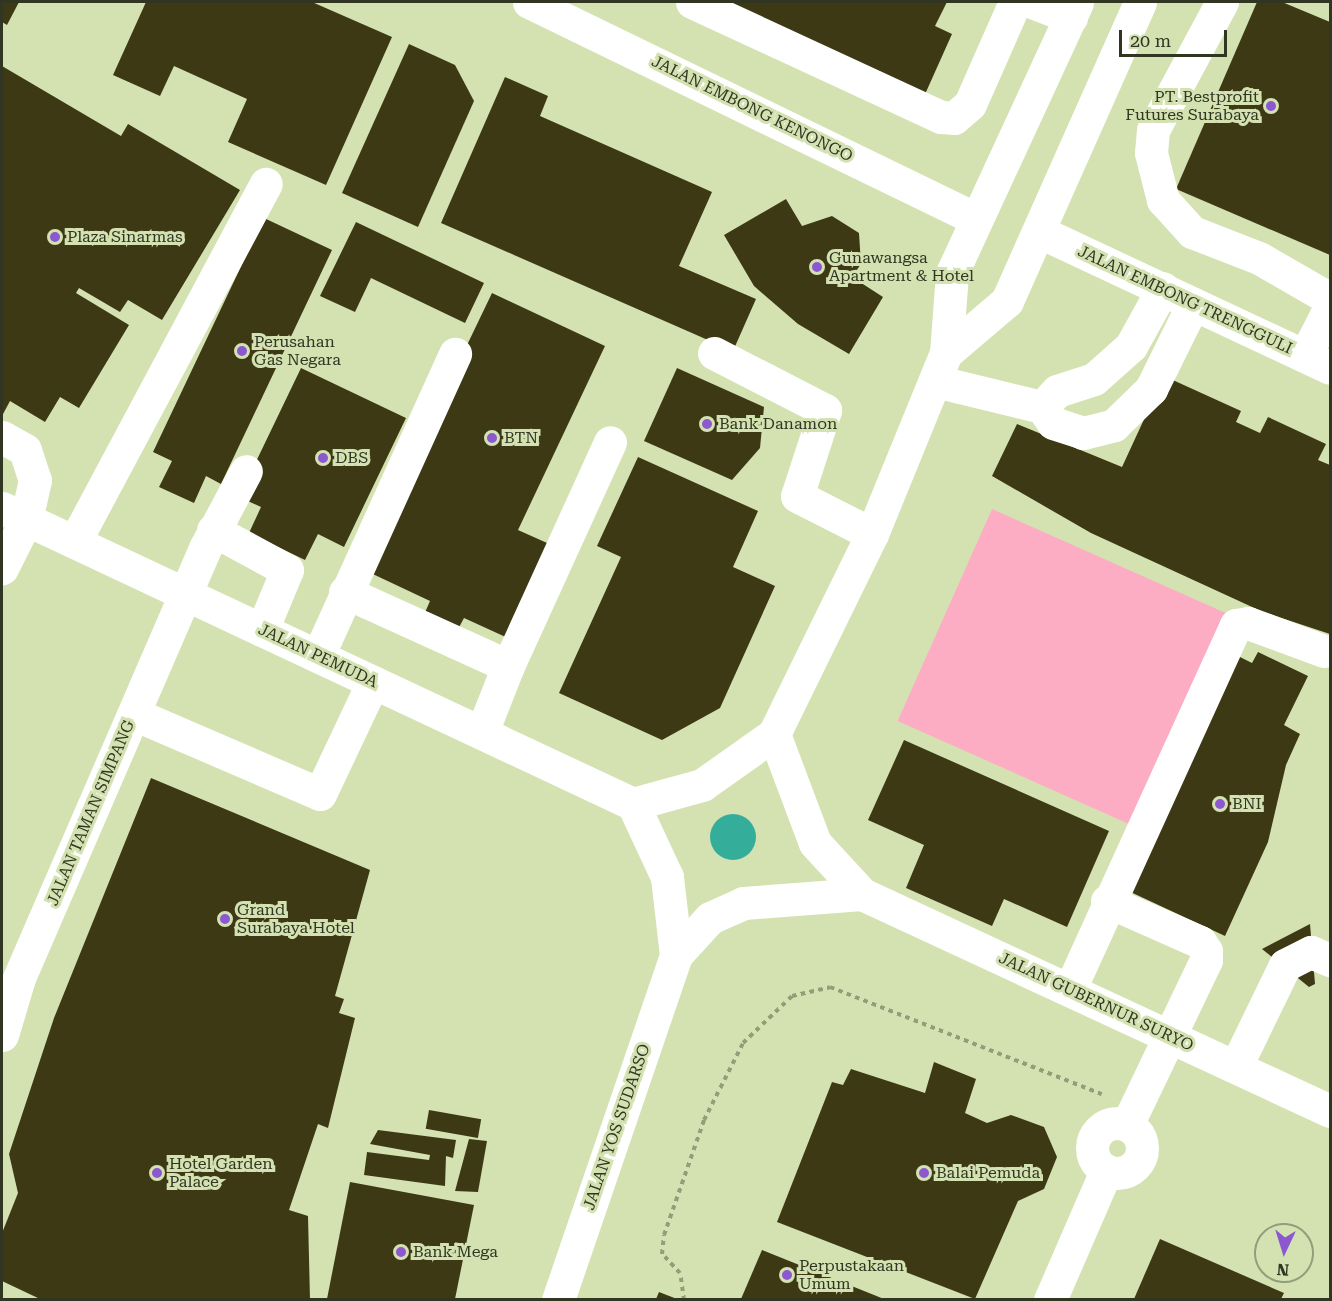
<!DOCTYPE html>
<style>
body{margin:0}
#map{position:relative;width:1332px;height:1301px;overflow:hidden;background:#d4e2b2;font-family:"Roboto Serif",serif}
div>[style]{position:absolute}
.green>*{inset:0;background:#fcadc3;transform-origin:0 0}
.water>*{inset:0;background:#34ad9b}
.round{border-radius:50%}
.building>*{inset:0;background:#3e3915;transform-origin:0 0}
.path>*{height:4px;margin-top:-2px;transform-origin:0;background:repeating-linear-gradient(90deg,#939e79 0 4.5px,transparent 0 9px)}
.minor>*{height:33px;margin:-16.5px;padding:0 16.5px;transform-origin:16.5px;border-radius:16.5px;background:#fff}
.minor>.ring{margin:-16.5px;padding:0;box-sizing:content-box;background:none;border:33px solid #fff;border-radius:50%}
.major>*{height:33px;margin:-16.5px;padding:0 16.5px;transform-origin:16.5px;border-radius:16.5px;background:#fff}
.dots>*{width:16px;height:16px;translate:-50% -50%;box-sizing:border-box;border:3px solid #d4e2b2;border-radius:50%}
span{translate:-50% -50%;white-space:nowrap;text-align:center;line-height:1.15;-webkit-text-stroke:6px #d4e2b2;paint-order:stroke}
.poi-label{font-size:16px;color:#313623}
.right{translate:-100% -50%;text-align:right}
.left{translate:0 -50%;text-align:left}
.street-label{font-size:16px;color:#313623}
.frame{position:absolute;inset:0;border:3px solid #313623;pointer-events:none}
.north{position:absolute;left:1254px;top:1223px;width:60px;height:60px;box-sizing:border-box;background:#d4e2b2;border:2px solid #939d79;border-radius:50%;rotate:184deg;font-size:16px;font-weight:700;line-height:24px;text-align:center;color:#313623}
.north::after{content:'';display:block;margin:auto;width:21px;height:27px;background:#8b58d0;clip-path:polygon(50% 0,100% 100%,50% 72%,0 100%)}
.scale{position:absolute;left:1119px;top:30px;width:108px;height:27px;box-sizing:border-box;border:3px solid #313623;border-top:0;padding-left:8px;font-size:18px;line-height:21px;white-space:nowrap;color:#313623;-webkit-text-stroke:4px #d4e2b2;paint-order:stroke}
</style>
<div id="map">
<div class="green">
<i style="left:992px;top:509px;width:260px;height:232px;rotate:24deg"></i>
</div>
<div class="water">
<i class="round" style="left:710px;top:814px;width:46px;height:46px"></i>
</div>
<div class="building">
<i style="clip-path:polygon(2px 2px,19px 2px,7px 25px,2px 22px)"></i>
<i style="clip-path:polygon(146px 2px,312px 2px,392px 37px,326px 185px,228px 142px,247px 99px,174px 66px,160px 96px,113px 75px)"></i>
<i style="clip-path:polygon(699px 2px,947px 2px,935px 26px,952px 34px,922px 101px)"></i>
<i style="clip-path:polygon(1257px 2px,1282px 2px,1330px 22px,1330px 255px,1176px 189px)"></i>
<i style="clip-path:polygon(409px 44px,455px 65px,474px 101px,418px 227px,342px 193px)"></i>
<i style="clip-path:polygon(2px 66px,121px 136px,128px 124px,240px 190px,162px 320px,128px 300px,120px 312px,79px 288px,76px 293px,129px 325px,79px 408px,60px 397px,45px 422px,10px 401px,2px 416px)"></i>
<i style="clip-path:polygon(505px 77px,548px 96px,540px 116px,712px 192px,679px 266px,756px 299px,733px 351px,441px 223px)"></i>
<i style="clip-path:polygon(786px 199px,802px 226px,832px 216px,859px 233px,861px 264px,852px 277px,883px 297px,849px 354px,798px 324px,754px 286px,724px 235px)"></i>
<i style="clip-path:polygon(264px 218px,332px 250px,221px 484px,206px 476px,194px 503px,159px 487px,172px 461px,153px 452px)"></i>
<i style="clip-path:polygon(356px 222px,484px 283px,465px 323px,371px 278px,355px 312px,320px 296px)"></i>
<i style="clip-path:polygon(492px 293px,605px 346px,518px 530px,556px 547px,512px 640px,464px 618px,456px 633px,423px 617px,430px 601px,360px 568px)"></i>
<i style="clip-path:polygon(301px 368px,406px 418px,344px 547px,318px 534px,305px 560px,249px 533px,261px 507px,239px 497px)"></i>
<i style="clip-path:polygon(677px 368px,764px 407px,760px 448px,732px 480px,644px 441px)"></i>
<i style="clip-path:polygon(1164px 376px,1241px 411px,1236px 422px,1260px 433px,1268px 417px,1326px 444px,1318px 460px,1330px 465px,1330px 634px,1263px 612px,1091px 533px,992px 476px,1017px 424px,1122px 467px)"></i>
<i style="clip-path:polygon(638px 457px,758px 511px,733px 567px,775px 586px,720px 708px,662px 740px,559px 693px,621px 557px,597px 546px)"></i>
<i style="clip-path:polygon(1258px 652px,1308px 676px,1284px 725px,1300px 734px,1286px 765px,1268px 842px,1225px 936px,1124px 889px,1232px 653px,1252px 663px)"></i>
<i style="clip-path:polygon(904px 740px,1109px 831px,1067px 927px,1004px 899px,992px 926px,906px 888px,924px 845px,868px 820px)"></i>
<i style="clip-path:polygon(151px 778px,370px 870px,335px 996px,344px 999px,339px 1013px,355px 1018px,328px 1128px,318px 1124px,289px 1210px,308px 1216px,310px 1299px,40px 1299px,2px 1281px,2px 1233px,18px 1193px,9px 1154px,54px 1018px)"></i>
<i style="clip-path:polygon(1310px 924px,1315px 984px,1309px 987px,1262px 949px)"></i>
<i style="clip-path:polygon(934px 1062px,976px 1079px,965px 1113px,987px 1123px,1011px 1115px,1044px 1127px,1057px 1157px,1044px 1189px,1018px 1201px,975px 1299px,777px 1222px,832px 1082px,843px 1085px,851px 1069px,925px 1093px)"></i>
<i style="left:429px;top:1110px;width:53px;height:19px;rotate:10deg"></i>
<i style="clip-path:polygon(378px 1130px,456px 1140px,453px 1158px,446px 1156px,445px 1186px,364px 1175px,367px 1152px,429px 1160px,430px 1155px,370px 1144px)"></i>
<i style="clip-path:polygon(469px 1139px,487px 1141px,478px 1192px,455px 1191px)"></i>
<i style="clip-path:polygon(350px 1182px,474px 1205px,455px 1299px,327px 1299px)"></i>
<i style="clip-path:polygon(1160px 1239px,1284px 1293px,1281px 1299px,1134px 1299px)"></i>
<i style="clip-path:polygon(762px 1250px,884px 1299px,741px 1299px)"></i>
<i style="clip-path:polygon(659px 1292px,677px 1299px,656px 1299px)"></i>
</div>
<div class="path">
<i style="left:684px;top:1300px;width:27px;rotate:-98deg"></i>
<i style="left:680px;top:1273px;width:26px;rotate:-133deg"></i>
<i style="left:662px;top:1254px;width:19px;rotate:-84deg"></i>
<i style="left:664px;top:1235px;width:122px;rotate:-70.8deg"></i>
<i style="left:704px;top:1120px;width:86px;rotate:-63.1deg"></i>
<i style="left:743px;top:1043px;width:68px;rotate:-43.8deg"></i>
<i style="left:792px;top:996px;width:39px;rotate:-13deg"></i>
<i style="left:830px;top:987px;width:292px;rotate:21.5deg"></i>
</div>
<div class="minor">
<i style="left:529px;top:2px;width:495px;rotate:25.9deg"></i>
<i style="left:692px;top:2px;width:274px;rotate:24.8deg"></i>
<i style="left:941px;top:117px;width:13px;rotate:4deg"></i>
<i style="left:954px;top:118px;width:21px;rotate:-41deg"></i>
<i style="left:970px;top:104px;width:111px;rotate:-66.2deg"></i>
<i style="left:1032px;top:2px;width:42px;rotate:21deg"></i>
<i style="left:1222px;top:2px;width:145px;rotate:118.3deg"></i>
<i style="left:1153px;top:130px;width:23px;rotate:95deg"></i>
<i style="left:1151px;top:153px;width:49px;rotate:75.7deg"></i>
<i style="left:1163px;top:200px;width:43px;rotate:47.8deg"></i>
<i style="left:1192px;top:232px;width:72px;rotate:21.2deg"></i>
<i style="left:1259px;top:258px;width:82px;rotate:30deg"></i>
<i style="left:1040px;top:232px;width:320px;rotate:25.1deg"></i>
<i style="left:714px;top:353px;width:125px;rotate:27.2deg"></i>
<i style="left:825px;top:410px;width:90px;rotate:108deg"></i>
<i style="left:797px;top:496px;width:84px;rotate:26.9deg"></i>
<i style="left:1305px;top:356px;width:55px;rotate:-63deg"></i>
<i style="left:935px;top:381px;width:110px;rotate:13.7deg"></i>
<i style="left:1042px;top:407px;width:19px;rotate:55deg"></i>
<i style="left:1053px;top:423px;width:32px;rotate:18deg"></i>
<i style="left:1083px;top:433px;width:32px;rotate:-14deg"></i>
<i style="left:1114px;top:425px;width:52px;rotate:-44.2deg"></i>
<i style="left:1151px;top:389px;width:95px;rotate:-63.7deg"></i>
<i style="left:1042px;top:407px;width:22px;rotate:-47deg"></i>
<i style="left:1057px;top:391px;width:39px;rotate:-18deg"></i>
<i style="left:1094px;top:379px;width:50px;rotate:-41.7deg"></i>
<i style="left:1131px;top:346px;width:66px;rotate:-61.1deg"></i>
<i style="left:2px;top:437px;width:26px;rotate:29deg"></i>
<i style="left:25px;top:450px;width:32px;rotate:72deg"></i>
<i style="left:35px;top:480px;width:41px;rotate:102.7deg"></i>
<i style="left:26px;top:520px;width:54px;rotate:116.6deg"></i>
<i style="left:213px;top:530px;width:84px;rotate:28.4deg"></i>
<i style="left:287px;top:570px;width:65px;rotate:112.6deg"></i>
<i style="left:75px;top:541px;width:405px;rotate:-61.9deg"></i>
<i style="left:345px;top:592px;width:179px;rotate:24.4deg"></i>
<i style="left:508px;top:666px;width:71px;rotate:111.5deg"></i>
<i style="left:318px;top:656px;width:332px;rotate:-65.6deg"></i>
<i style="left:508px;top:666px;width:246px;rotate:-65.5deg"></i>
<i style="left:134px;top:714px;width:202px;rotate:23.3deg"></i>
<i style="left:320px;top:794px;width:124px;rotate:-64.7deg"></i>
<i style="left:1107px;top:901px;width:102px;rotate:23.8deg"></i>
<i style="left:1200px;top:942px;width:11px;rotate:56deg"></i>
<i style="left:1206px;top:951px;width:9px;rotate:90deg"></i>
<i style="left:1206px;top:960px;width:183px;rotate:115.6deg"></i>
<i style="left:1070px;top:989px;width:400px;rotate:-65.5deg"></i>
<i style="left:1236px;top:625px;width:12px;rotate:-9deg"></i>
<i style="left:1248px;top:623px;width:81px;rotate:20.2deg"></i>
<i style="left:2px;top:1035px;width:59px;rotate:-73.4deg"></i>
<i style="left:19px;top:978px;width:469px;rotate:-66.6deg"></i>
<i style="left:205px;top:548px;width:87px;rotate:-62deg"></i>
<i style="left:1236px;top:1066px;width:112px;rotate:-64.1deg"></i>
<i style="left:1285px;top:965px;width:29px;rotate:-27deg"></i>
<i style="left:1311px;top:952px;width:21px;rotate:23deg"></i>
<i class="ring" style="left:1092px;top:1123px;width:17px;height:17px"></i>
<i style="left:1050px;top:1300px;width:141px;rotate:-66.5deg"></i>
</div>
<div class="major">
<i style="left:946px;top:353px;width:80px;rotate:-40.4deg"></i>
<i style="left:1007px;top:301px;width:327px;rotate:-66deg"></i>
<i style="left:2px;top:508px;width:697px;rotate:25.13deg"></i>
<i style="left:633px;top:804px;width:72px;rotate:-15.4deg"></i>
<i style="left:702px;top:785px;width:88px;rotate:-35.3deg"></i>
<i style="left:774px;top:734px;width:223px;rotate:-63.9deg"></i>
<i style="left:872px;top:534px;width:196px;rotate:-67.8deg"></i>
<i style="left:946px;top:353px;width:80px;rotate:-85.7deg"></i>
<i style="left:952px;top:273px;width:298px;rotate:-65.2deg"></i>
<i style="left:774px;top:734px;width:116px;rotate:69.4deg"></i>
<i style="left:815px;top:843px;width:69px;rotate:47.3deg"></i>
<i style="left:862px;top:894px;width:516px;rotate:24.88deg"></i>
<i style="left:676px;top:955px;width:50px;rotate:-47.4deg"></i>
<i style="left:710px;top:918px;width:36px;rotate:-24deg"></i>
<i style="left:743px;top:903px;width:119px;rotate:-4.3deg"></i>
<i style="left:558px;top:1300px;width:365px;rotate:-71.1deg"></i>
<i style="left:676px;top:955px;width:79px;rotate:-96.6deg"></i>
<i style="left:667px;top:877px;width:81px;rotate:-115deg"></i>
</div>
<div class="dots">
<i style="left:1271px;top:106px;background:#8b58d0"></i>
<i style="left:55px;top:237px;background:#8b58d0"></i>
<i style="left:817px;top:267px;background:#8b58d0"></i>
<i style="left:242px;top:351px;background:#8b58d0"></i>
<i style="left:707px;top:424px;background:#8b58d0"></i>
<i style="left:492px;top:438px;background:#8b58d0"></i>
<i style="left:323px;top:458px;background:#8b58d0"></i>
<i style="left:1220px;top:804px;background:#8b58d0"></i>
<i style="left:225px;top:919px;background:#8b58d0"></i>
<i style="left:157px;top:1173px;background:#8b58d0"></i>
<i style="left:924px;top:1173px;background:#8b58d0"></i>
<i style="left:401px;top:1252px;background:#8b58d0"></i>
<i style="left:787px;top:1275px;background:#8b58d0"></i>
</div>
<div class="poi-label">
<span class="right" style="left:1259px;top:106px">PT. Bestprofit<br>Futures Surabaya</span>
<span class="left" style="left:67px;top:237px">Plaza Sinarmas</span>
<span class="left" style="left:829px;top:267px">Gunawangsa<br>Apartment &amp; Hotel</span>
<span class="left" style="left:254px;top:351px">Perusahan<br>Gas Negara</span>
<span class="left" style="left:719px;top:424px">Bank Danamon</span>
<span class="left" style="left:504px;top:438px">BTN</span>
<span class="left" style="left:335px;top:458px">DBS</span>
<span class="left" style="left:1232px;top:804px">BNI</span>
<span class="left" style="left:237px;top:919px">Grand<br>Surabaya Hotel</span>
<span class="left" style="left:169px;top:1173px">Hotel Garden<br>Palace</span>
<span class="left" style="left:936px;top:1173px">Balai Pemuda</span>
<span class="left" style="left:413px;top:1252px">Bank Mega</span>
<span class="left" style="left:799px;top:1275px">Perpustakaan<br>Umum</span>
</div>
<div class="street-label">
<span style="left:752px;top:109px;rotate:26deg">JALAN EMBONG KENONGO</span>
<span style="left:1185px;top:300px;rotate:25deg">JALAN EMBONG TRENGGULI</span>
<span style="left:318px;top:656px;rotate:25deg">JALAN PEMUDA</span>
<span style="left:91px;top:813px;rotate:-67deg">JALAN TAMAN SIMPANG</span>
<span style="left:1096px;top:1002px;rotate:25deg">JALAN GUBERNUR SURYO</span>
<span style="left:617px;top:1127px;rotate:-71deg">JALAN YOS SUDARSO</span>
</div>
<div class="frame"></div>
<div class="north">N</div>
<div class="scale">20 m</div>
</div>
